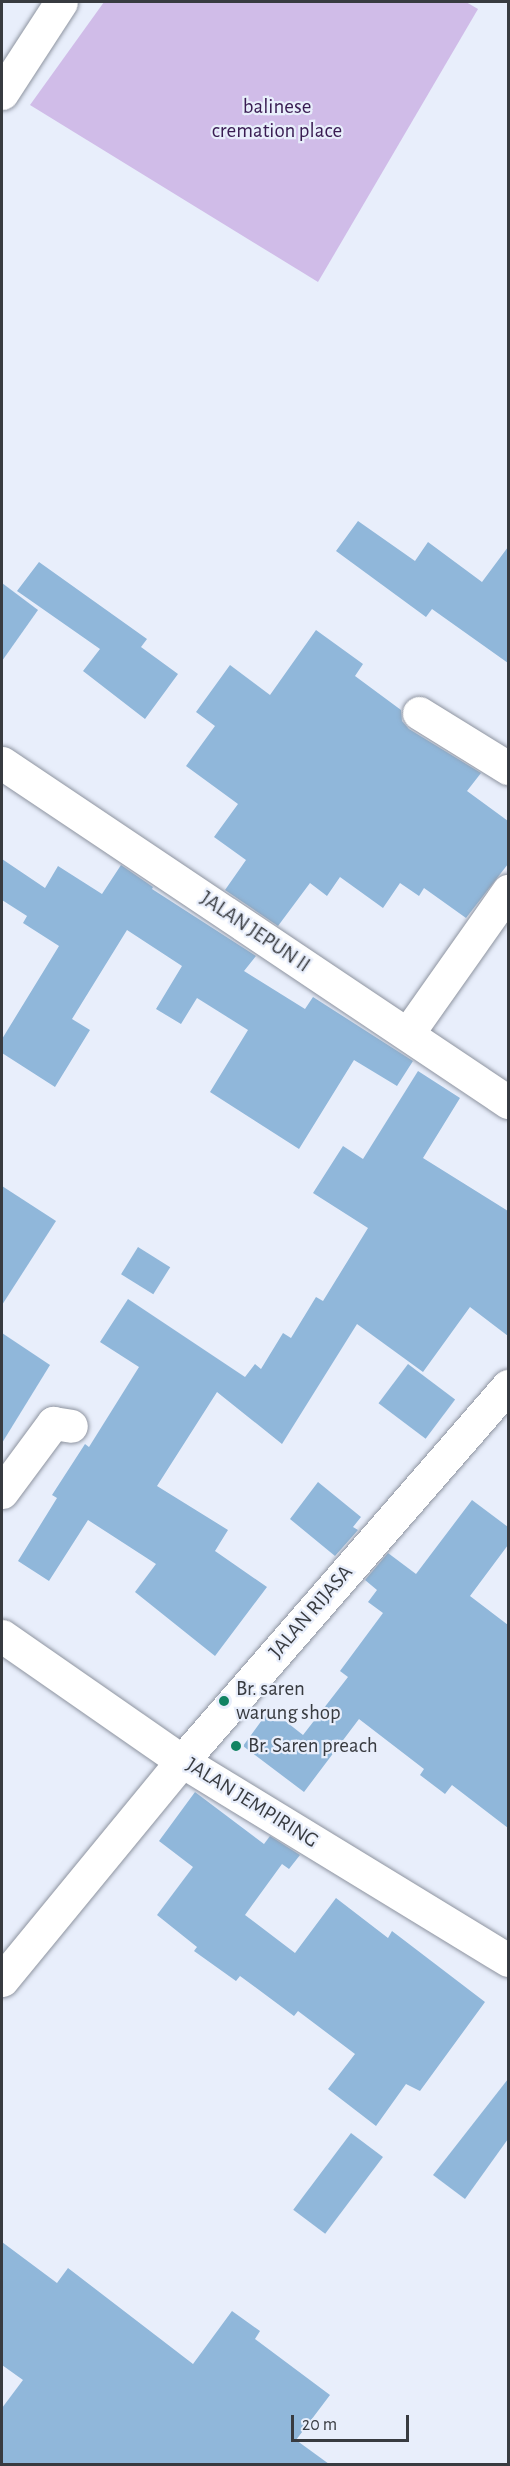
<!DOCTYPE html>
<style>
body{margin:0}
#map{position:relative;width:510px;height:2466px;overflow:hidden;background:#e8eefb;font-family:"Alegreya Sans",sans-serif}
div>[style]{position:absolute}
.green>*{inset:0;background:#d0bce8}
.building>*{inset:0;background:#90b7da;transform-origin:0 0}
.path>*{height:4px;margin-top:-2px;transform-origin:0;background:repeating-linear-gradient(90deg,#90949d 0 4.5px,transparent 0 9px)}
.roads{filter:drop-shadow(0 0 2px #8e94a0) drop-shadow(0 0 2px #8e94a0)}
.minor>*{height:33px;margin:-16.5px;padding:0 16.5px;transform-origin:16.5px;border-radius:16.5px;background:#fff}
.dots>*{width:16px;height:16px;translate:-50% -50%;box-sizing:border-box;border:3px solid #e8eefb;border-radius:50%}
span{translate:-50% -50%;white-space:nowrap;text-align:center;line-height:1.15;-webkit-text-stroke:4.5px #e8eefb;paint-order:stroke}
.park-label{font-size:21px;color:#391c52}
.street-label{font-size:21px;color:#383b40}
.poi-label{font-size:21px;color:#383b40}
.left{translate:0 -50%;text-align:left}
.frame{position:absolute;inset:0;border:3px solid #383b40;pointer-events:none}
.scale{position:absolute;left:291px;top:2415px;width:118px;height:27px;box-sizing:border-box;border:3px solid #383b40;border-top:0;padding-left:8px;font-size:18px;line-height:21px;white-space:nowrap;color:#383b40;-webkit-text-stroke:4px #e8eefb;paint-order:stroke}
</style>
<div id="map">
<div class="green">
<i style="clip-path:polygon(104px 2px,466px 2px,478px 9px,318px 282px,30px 105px)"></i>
</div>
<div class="building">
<i style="clip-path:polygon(358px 521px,415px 561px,428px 542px,482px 582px,508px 547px,508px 663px,432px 609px,426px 617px,336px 551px)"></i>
<i style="clip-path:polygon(39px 562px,147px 639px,141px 647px,178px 674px,145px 719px,83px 671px,100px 649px,17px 591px)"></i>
<i style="clip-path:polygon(2px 583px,38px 610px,2px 661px)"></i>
<i style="clip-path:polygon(316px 630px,363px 664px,355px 676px,401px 710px,402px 721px,409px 729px,481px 773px,467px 791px,508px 821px,508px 864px,466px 918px,424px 888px,419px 896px,400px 883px,383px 908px,340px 877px,327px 896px,310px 883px,278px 926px,225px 890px,246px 860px,214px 837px,238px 804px,186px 766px,215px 726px,196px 712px,230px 665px,270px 695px)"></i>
<i style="clip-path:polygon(2px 859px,45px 888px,58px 866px,102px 894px,121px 865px,153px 887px,152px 889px,256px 956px,244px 971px,305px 1009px,313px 997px,413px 1061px,397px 1086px,354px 1060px,299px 1149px,210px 1092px,248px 1030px,197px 998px,181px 1024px,156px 1009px,182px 966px,127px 930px,72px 1019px,90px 1030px,55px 1087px,2px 1053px,2px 1039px,59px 946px,23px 923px,27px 916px,2px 900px)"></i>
<i style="clip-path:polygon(418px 1071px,460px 1098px,423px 1158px,508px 1211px,508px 1336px,470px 1307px,423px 1372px,357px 1324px,282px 1444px,217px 1392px,157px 1486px,228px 1530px,215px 1551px,267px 1587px,215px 1656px,135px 1592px,156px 1564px,88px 1520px,49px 1581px,18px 1561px,57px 1498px,52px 1495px,85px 1444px,89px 1447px,139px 1367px,100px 1342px,128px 1299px,245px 1377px,255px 1364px,261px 1369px,283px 1333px,291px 1338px,316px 1297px,323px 1301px,368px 1228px,313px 1193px,343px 1146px,363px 1159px)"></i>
<i style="clip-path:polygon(2px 1186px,56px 1221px,2px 1305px)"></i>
<i style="left:138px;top:1247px;width:38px;height:32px;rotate:32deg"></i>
<i style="clip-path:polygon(2px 1333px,50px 1365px,2px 1443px)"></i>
<i style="left:408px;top:1364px;width:59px;height:49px;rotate:37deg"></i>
<i style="clip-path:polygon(318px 1482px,361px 1517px,353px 1527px,358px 1530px,335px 1556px,290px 1519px)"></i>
<i style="clip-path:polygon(472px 1500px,508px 1527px,508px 1545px,470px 1596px,508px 1625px,508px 1828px,452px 1785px,445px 1794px,420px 1775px,424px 1769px,359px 1719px,304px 1792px,243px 1746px,270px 1709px,303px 1735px,348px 1677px,340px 1671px,383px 1613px,368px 1602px,377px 1590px,365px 1580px,388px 1553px,416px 1574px)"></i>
<i style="clip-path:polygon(195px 1792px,264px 1844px,270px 1836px,300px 1855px,289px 1869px,282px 1864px,245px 1915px,295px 1953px,336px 1898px,388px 1938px,392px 1931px,485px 2002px,420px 2091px,406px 2084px,376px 2126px,328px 2089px,355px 2054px,298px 2011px,294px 2016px,240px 1976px,236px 1981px,194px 1951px,197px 1947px,157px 1915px,193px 1867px,159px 1841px)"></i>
<i style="clip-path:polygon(508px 2079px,508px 2139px,465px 2199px,433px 2175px)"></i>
<i style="left:351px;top:2133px;width:40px;height:96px;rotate:37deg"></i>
<i style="clip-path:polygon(2px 2242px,57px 2283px,68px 2268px,193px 2364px,232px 2311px,260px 2331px,255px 2339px,330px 2395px,296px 2440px,329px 2464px,2px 2464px,2px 2408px,23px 2380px,2px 2365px)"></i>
</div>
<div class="path">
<i style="left:507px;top:2px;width:1px"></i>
</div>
<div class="roads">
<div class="minor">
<i style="left:2px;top:93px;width:108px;rotate:-57deg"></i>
<i style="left:419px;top:713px;width:105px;rotate:31.7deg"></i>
<i style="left:2px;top:763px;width:609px;rotate:33.82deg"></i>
<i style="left:408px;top:1033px;width:174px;rotate:-54.8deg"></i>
<i style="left:2px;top:1492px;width:86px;rotate:-53.5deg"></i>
<i style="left:53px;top:1423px;width:18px;rotate:9deg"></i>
<i style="left:2px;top:1636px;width:219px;rotate:34.8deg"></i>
<i style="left:182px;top:1761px;width:382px;rotate:31.4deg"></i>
<i style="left:2px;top:1980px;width:283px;rotate:-50.6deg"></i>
<i style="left:182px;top:1761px;width:497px;rotate:-49deg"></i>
</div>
</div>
<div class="dots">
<i style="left:224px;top:1701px;background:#118362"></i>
<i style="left:236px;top:1746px;background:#118362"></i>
</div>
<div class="park-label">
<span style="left:277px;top:119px">balinese<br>cremation place</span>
</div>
<div class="street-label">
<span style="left:255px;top:932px;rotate:34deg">JALAN JEPUN II</span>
<span style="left:311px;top:1612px;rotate:-49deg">JALAN RIJASA</span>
<span style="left:252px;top:1803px;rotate:32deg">JALAN JEMPIRING</span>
</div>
<div class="poi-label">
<span class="left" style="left:236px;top:1701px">Br. saren<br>warung shop</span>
<span class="left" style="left:248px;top:1746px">Br. Saren preach</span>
</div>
<div class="frame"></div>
<div class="scale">20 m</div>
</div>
